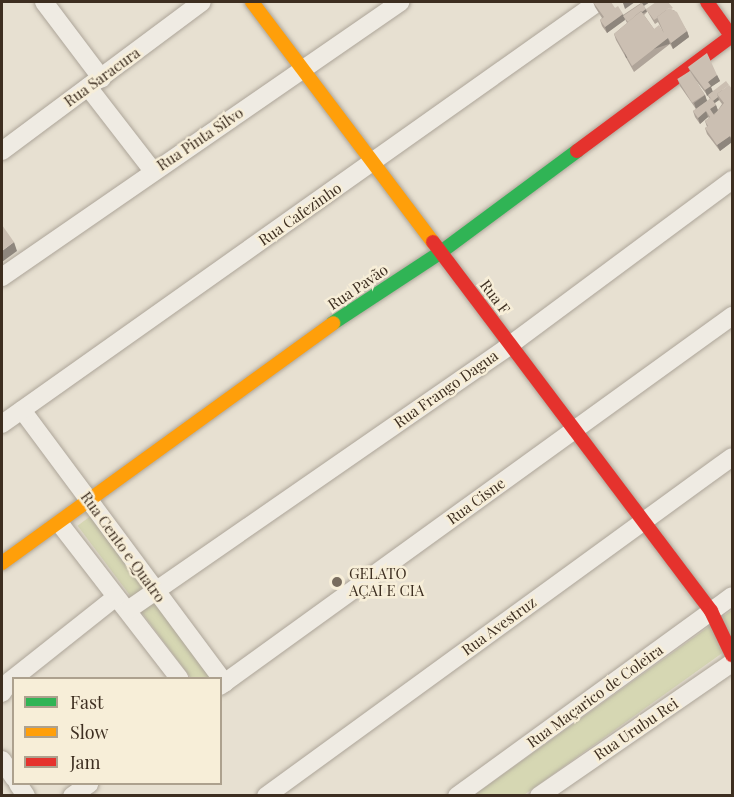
<!DOCTYPE html>
<meta charset="utf-8">
<style>
body{margin:0}
#map{position:relative;width:734px;height:797px;overflow:hidden;background:#e7e0d1;font-family:"Playfair Display",serif}
div>[style]{position:absolute}
.green>*{inset:0;background:#d6d7b3;transform-origin:0 0}
.roads{filter:drop-shadow(0 0 2px #ada599) drop-shadow(0 0 2px #ada599)}
.street>*{height:18px;margin:-9px;padding:0 9px;transform-origin:9px;border-radius:9px;background:#efebe3}
.fast>*{height:14px;margin:-7px;padding:0 7px;transform-origin:7px;border-radius:7px;background:#30b455}
.slow>*{height:14px;margin:-7px;padding:0 7px;transform-origin:7px;border-radius:7px;background:#ff9f0a}
.jam>*{height:14px;margin:-7px;padding:0 7px;transform-origin:7px;border-radius:7px;background:#e5322d}
.wall>*{inset:0;background:#afa499}
.shaded-wall>*{inset:0;background:#8e867d;transform-origin:0 0}
.building>*{inset:0;background:#cbbfb2;transform-origin:0 0}
.dots>*{width:16px;height:16px;translate:-50% -50%;box-sizing:border-box;border:3px solid #f7eed8;border-radius:50%}
span{translate:-50% -50%;white-space:nowrap;text-align:center;line-height:1.15;-webkit-text-stroke:5px #f7eed8;paint-order:stroke}
.street-label{font-size:15px;color:#3d2e20}
.poi-label{font-size:15px;color:#3d2e20}
.left{translate:0 -50%;text-align:left}
.frame{position:absolute;inset:0;border:3px solid #3d2e20;pointer-events:none}
.legend{position:absolute;left:12px;top:677px;width:210px;height:108px;box-sizing:border-box;background:#f7eed8;border:2px solid #ada18e;margin:0;padding:8px 10px;list-style:none;font-size:18px;color:#3d2e20}
.legend li{display:flex;align-items:center;gap:12px;height:30px}
.legend b{width:30px;border:2px solid #ada18e}
</style>
<div id="map">
<div class="green">
<i style="left:92px;top:515px;width:94px;height:18px;rotate:53deg"></i>
<i style="clip-path:polygon(151px 596px,212px 678px,191px 678px,137px 606px)"></i>
<i style="clip-path:polygon(732px 610px,732px 646px,524px 795px,473px 796px)"></i>
</div>
<div class="roads">
<div class="street">
<i style="left:44px;top:2px;width:96px;rotate:53deg"></i>
<i style="left:88px;top:87px;width:106px;rotate:52.3deg"></i>
<i style="left:2px;top:151px;width:249px;rotate:-36.7deg"></i>
<i style="left:2px;top:277px;width:484px;rotate:-34.6deg"></i>
<i style="left:22px;top:410px;width:340px;rotate:53.4deg"></i>
<i style="left:2px;top:424px;width:730px;rotate:-35.3deg"></i>
<i style="left:60px;top:524px;width:195px;rotate:52.3deg"></i>
<i style="left:128px;top:610px;width:465px;rotate:-34.7deg"></i>
<i style="left:510px;top:345px;width:277px;rotate:-36.6deg"></i>
<i style="left:220px;top:686px;width:632px;rotate:-35.85deg"></i>
<i style="left:2px;top:693px;width:14px;rotate:-56deg"></i>
<i style="left:10px;top:681px;width:135px;rotate:-38.4deg"></i>
<i style="left:2px;top:760px;width:22px;rotate:56deg"></i>
<i style="left:18px;top:784px;width:14px;rotate:56deg"></i>
<i style="left:72px;top:796px;width:21px;rotate:-35deg"></i>
<i style="left:266px;top:796px;width:576px;rotate:-36.03deg"></i>
<i style="left:457px;top:796px;width:340px;rotate:-36deg"></i>
<i style="left:539px;top:796px;width:234px;rotate:-34.6deg"></i>
</div>
<div class="fast">
<i style="left:333px;top:323px;width:129px;rotate:-33.3deg"></i>
<i style="left:441px;top:252px;width:169px;rotate:-36.6deg"></i>
</div>
<div class="slow">
<i style="left:252px;top:2px;width:301px;rotate:53deg"></i>
<i style="left:2px;top:563px;width:409px;rotate:-35.9deg"></i>
</div>
<div class="jam">
<i style="left:707px;top:2px;width:43px;rotate:54.5deg"></i>
<i style="left:577px;top:151px;width:193px;rotate:-36.6deg"></i>
<i style="left:433px;top:242px;width:462px;rotate:53deg"></i>
<i style="left:711px;top:611px;width:49px;rotate:64.5deg"></i>
</div>
</div>
<div class="wall">
<i style="clip-path:polygon(593px 2px,615px 8px,623px 15px,641px 3px,640px 2px,650px 2px,644px 6px,647px 12px,644px 15px,654px 29px,662px 30px,658px 22px,655px 24px,646px 9px,674px 10px,687px 31px,689px 37px,673px 49px,670px 44px,634px 72px,616px 40px,614px 34px,627px 23px,625px 19px,607px 33px,602px 26px,600px 20px,602px 18px,595px 7px)"></i>
<i style="clip-path:polygon(evenodd,688px 67px,717px 75px,720px 81px,711px 87px,712px 91px,732px 89px,732px 143px,732px 142px,720px 151px,707px 134px,705px 128px,707px 127px,705px 121px,709px 118px,708px 117px,700px 124px,695px 117px,693px 111px,696px 109px,680px 86px,678px 80px,690px 71px,688px 67px,694px 78px,708px 96px,710px 99px,707px 101px,705px 95px,694px 78px,688px 67px,719px 100px,722px 104px,718px 110px,715px 103px,719px 100px)"></i>
</div>
<div class="shaded-wall">
<i style="clip-path:polygon(625px 2px,635px 2px,625px 9px,623px 3px)"></i>
<i style="clip-path:polygon(641px 2px,650px 2px,643px 6px)"></i>
<i style="left:646px;top:9px;width:3px;height:22px;rotate:72deg"></i>
<i style="clip-path:polygon(623px 14px,625px 20px,607px 33px,605px 27px)"></i>
<i style="clip-path:polygon(687px 31px,689px 37px,673px 49px,671px 43px)"></i>
<i style="left:668px;top:38px;width:6px;height:46px;rotate:72deg"></i>
<i style="clip-path:polygon(717px 75px,720px 81px,711px 87px,713px 92px,707px 96px,705px 90px,708px 82px)"></i>
<i style="clip-path:polygon(705px 95px,707px 101px,696px 109px,694px 103px)"></i>
<i style="clip-path:polygon(718px 97px,719px 100px,713px 104px,712px 101px)"></i>
<i style="clip-path:polygon(716px 105px,718px 111px,712px 115px,710px 109px)"></i>
<i style="clip-path:polygon(706px 111px,708px 117px,700px 124px,698px 118px)"></i>
<i style="clip-path:polygon(730px 136px,732px 142px,720px 151px,717px 145px)"></i>
<i style="clip-path:polygon(14px 242px,17px 251px,2px 262px,2px 251px)"></i>
</div>
<div class="building">
<i style="clip-path:polygon(593px 2px,611px 2px,615px 8px,618px 6px,623px 14px,605px 27px,600px 20px,604px 17px)"></i>
<i style="clip-path:polygon(656px 2px,668px 2px,673px 8px,671px 9px,669px 8px,657px 17px,657px 18px,654px 20px,646px 9px)"></i>
<i style="clip-path:polygon(642px 3px,646px 9px,642px 12px,641px 11px,628px 22px,623px 16px)"></i>
<i style="clip-path:polygon(669px 8px,677px 12px,687px 31px,671px 43px,668px 38px,632px 66px,614px 34px,641px 11px,654px 29px,659px 25px,664px 33px,657px 17px)"></i>
<i style="clip-path:polygon(707px 53px,717px 75px,708px 82px,711px 86px,705px 90px,688px 67px)"></i>
<i style="left:690px;top:71px;width:28px;height:15px;rotate:58deg"></i>
<i style="clip-path:polygon(726px 81px,729px 85px,717px 94px,718px 97px,713px 101px,708px 95px)"></i>
<i style="clip-path:polygon(729px 85px,732px 89px,732px 139px,730px 136px,717px 145px,705px 128px,708px 126px,705px 121px,710px 117px,706px 111px,698px 118px,693px 111px,711px 98px,716px 105px,710px 109px,714px 115px,724px 103px,717px 94px)"></i>
<i style="clip-path:polygon(2px 225px,14px 242px,2px 251px)"></i>
</div>
<div class="dots">
<i style="left:337px;top:582px;background:#786c5e"></i>
</div>
<div class="street-label">
<span style="left:102px;top:77px;rotate:-36deg">Rua Saracura</span>
<span style="left:200px;top:139px;rotate:-34deg">Rua Pinta Silvo</span>
<span style="left:300px;top:214px;rotate:-35deg">Rua Cafezinho</span>
<span style="left:358px;top:287px;rotate:-34deg">Rua Pavão</span>
<span style="left:495px;top:297px;rotate:53deg">Rua F</span>
<span style="left:446px;top:389px;rotate:-35deg">Rua Frango Dagua</span>
<span style="left:476px;top:501px;rotate:-36deg">Rua Cisne</span>
<span style="left:123px;top:547px;rotate:54deg">Rua Cento e Quatro</span>
<span style="left:499px;top:626px;rotate:-36deg">Rua Avestruz</span>
<span style="left:595px;top:696px;rotate:-36deg">Rua Maçarico de Coleira</span>
<span style="left:636px;top:729px;rotate:-34deg">Rua Urubu Rei</span>
</div>
<div class="poi-label">
<span class="left" style="left:349px;top:582px">GELATO<br>AÇAI E CIA</span>
</div>
<div class="frame"></div>
<ul class="legend">
<li><b style="height:8px;background:#30b455"></b>Fast</li>
<li><b style="height:8px;background:#ff9f0a"></b>Slow</li>
<li><b style="height:8px;background:#e5322d"></b>Jam</li>
</ul>
</div>
